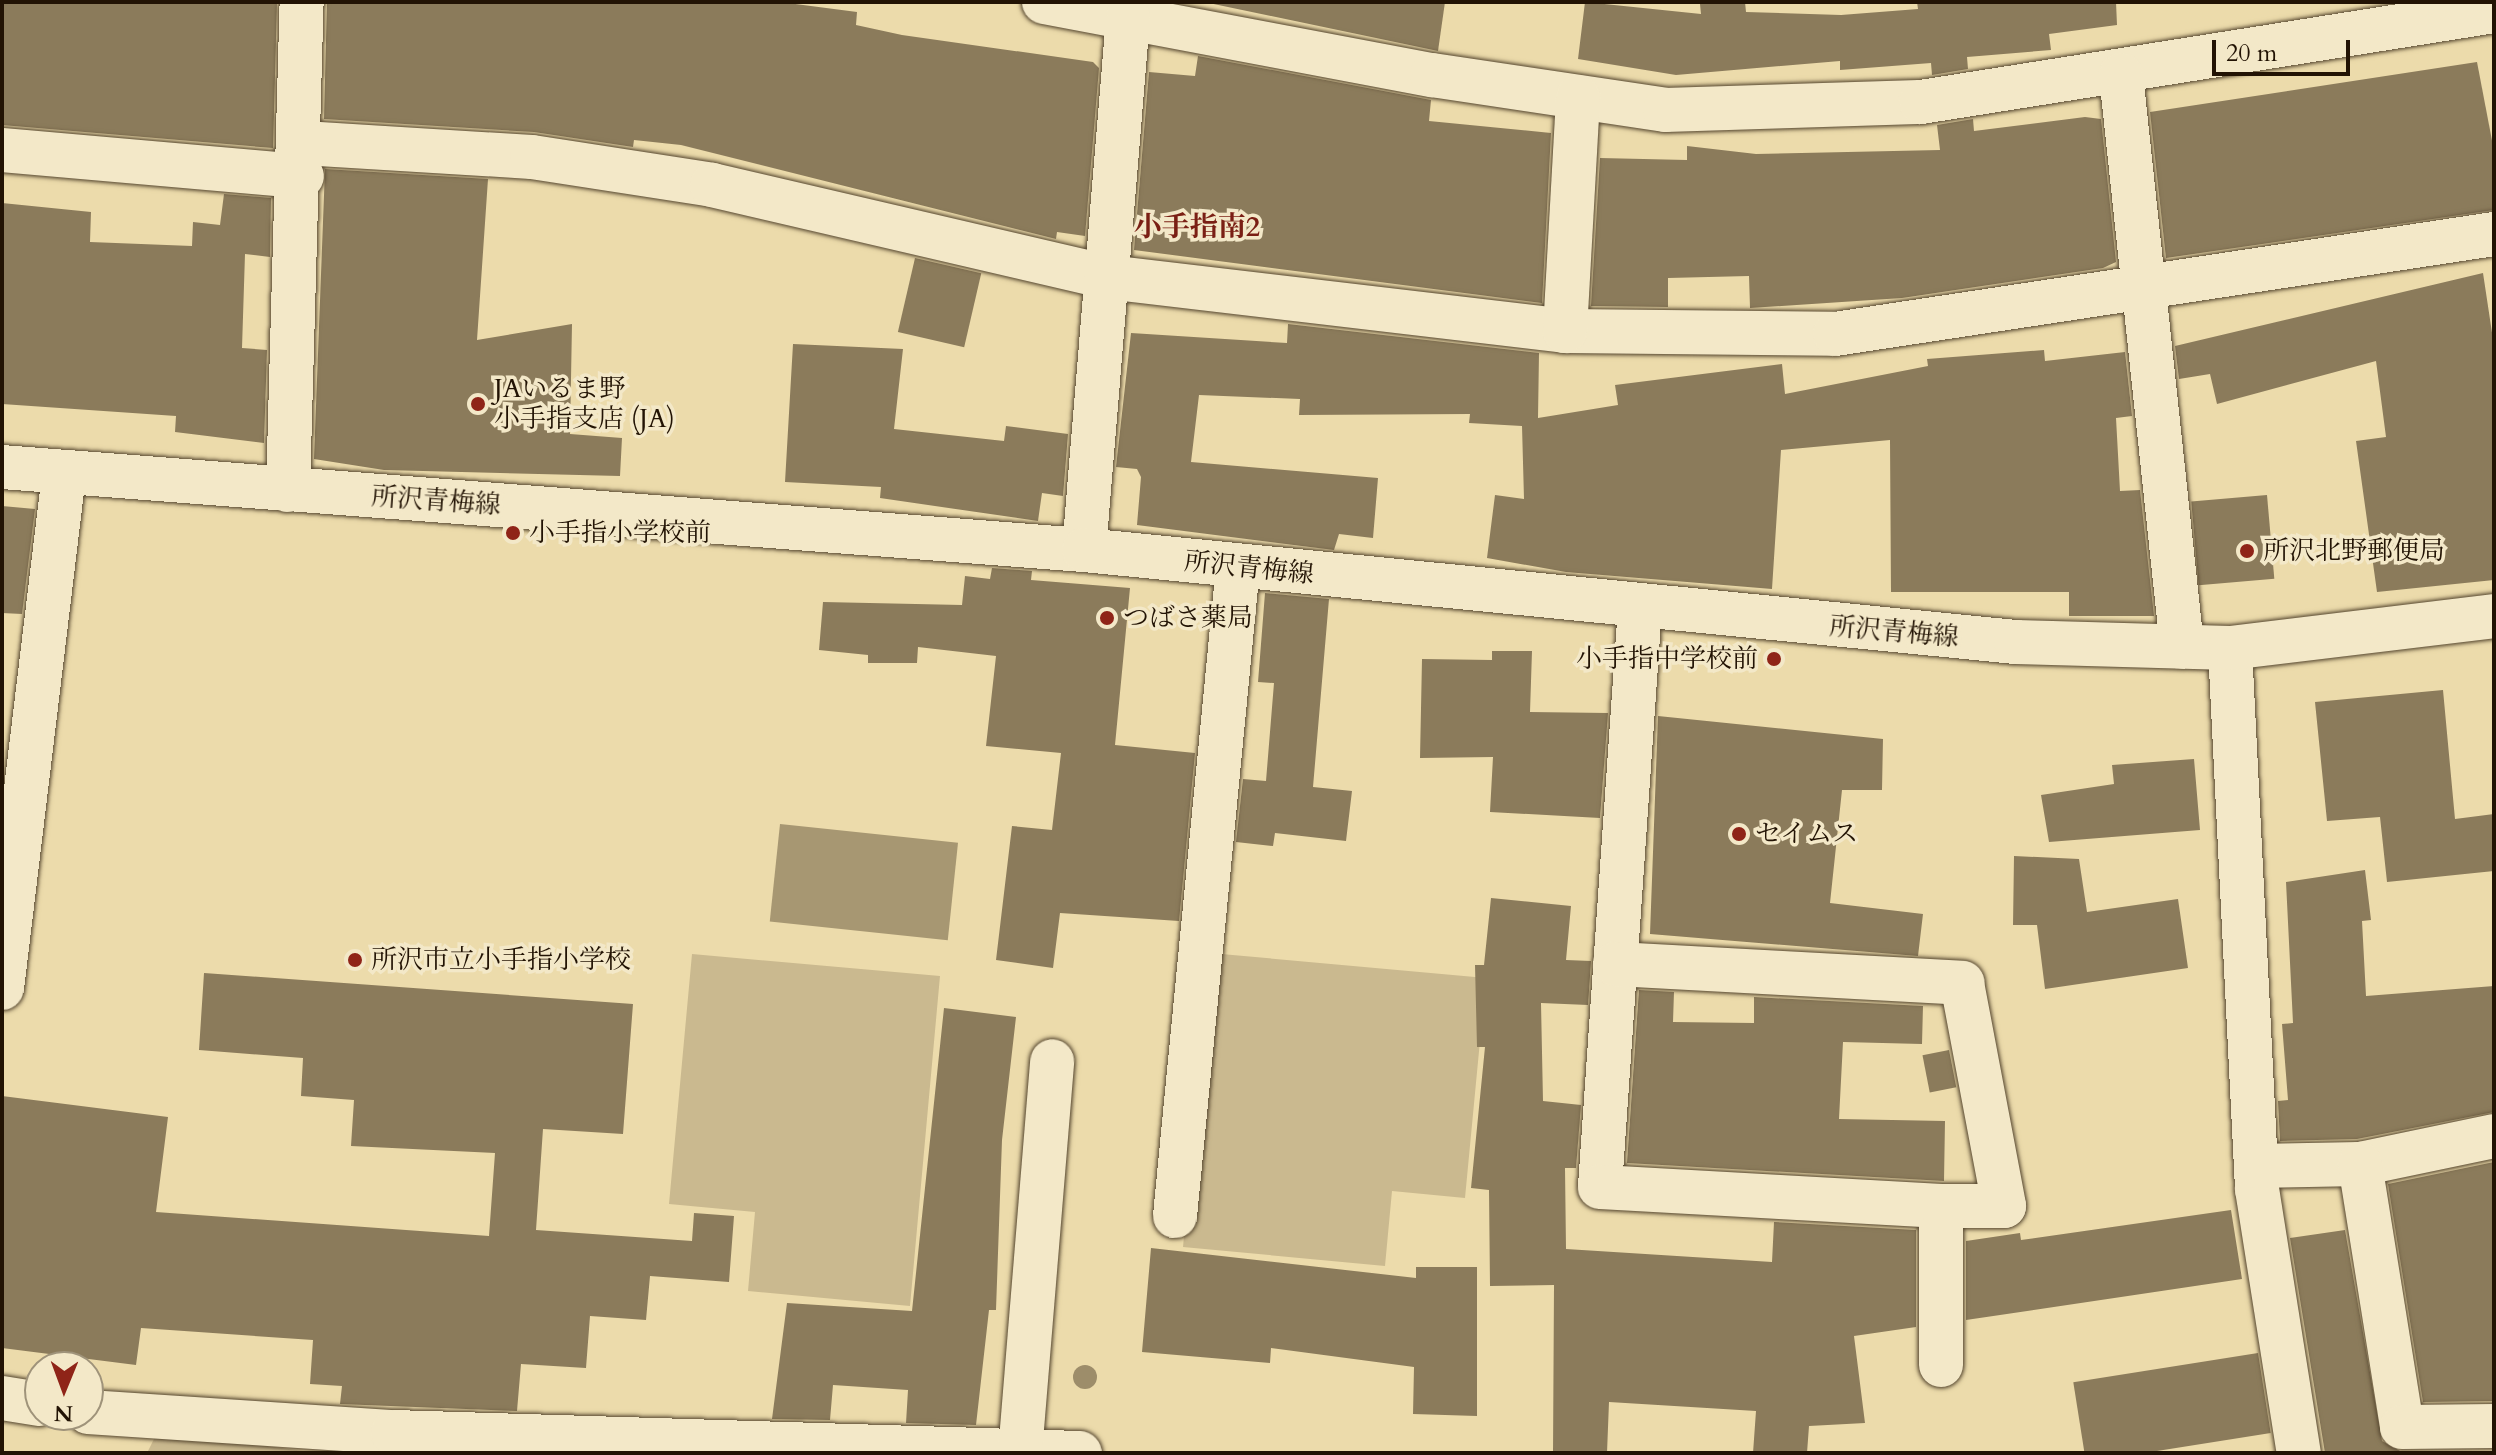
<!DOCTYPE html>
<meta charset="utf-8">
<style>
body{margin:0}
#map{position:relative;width:2496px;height:1455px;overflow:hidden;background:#ecdbab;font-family:Cardo,"Noto Serif JP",serif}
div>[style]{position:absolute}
.green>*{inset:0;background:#cab98f}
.water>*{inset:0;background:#a79772;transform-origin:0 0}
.building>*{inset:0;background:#8b7b5b;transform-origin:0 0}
.roads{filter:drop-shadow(0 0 2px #54452e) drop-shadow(0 0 2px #54452e)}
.street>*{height:44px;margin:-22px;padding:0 22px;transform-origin:22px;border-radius:22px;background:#f3e8c8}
.secondary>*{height:44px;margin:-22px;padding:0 22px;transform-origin:22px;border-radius:22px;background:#f3e8c8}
.trees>*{width:24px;height:24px;margin:-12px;border-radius:50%;background:#9d8d6a}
.dots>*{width:22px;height:22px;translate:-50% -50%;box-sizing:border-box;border:4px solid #f3e8c8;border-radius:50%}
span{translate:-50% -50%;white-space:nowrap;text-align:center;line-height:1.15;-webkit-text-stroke:7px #f3e8c8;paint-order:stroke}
.poi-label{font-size:26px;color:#221304}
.left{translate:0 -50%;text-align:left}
.right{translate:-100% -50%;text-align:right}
.street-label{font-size:26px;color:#221304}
.neighbourhood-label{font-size:28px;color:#7a1f14;font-weight:700}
.frame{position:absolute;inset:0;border:4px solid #221304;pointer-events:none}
.north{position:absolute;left:24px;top:1351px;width:80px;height:80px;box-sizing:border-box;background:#f3e8c8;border:2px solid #9f937a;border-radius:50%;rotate:181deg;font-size:22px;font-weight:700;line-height:32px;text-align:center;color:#221304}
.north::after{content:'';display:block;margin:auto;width:28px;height:36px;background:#8f2418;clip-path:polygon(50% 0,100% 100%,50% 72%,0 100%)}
.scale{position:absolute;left:2212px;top:40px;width:138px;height:36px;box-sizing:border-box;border:4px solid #221304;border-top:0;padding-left:10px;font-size:24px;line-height:28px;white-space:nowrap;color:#221304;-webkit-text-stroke:6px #f3e8c8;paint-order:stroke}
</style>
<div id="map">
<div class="green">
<i style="clip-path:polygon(1210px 953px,1486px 978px,1465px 1198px,1392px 1191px,1385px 1266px,1183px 1247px)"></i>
<i style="clip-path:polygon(692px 954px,940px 976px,910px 1306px,748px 1291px,755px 1212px,669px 1204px)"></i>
<i style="clip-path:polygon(158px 1431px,318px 1453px,147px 1453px)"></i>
</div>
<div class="water">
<i style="left:780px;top:824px;width:179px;height:98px;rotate:6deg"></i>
</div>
<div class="building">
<i style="clip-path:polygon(2px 2px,277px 2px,273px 148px,2px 125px)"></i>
<i style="clip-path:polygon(327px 2px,780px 2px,857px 12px,856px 25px,902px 35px,1093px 62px,1099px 68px,1085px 236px,1057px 232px,1056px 239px,681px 145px,634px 140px,633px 147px,534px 132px,324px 119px)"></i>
<i style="clip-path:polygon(1204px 2px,1445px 2px,1438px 51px)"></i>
<i style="clip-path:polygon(1585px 2px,1701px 14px,1700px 4px,1745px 2px,1746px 12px,1841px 15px,1918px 9px,1917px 2px,2116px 2px,2117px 25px,2049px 34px,2051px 50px,1967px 57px,1968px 69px,1932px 75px,1931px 63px,1840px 70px,1840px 61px,1676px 75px,1578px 59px)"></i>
<i style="clip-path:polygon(1198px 56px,1431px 100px,1429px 121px,1551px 133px,1542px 303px,1134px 250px,1149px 72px,1195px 76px)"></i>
<i style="clip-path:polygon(2477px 62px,2494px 151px,2494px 210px,2166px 258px,2150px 112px)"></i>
<i style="clip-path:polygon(2085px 117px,2101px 119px,2116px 262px,2103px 268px,1902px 298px,1750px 308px,1749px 276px,1668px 278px,1668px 307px,1591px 306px,1600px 158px,1687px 160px,1687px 146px,1756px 154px,1940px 150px,1937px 125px,1973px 119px,1974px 131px)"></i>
<i style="clip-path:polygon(325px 169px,488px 179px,477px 340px,572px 324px,570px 434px,622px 438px,620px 476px,384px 470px,314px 459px)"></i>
<i style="clip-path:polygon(224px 194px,271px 198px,270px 257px,245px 254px,242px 348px,267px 350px,264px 443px,175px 432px,176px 416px,2px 404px,2px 203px,91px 212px,90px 242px,192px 246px,193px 222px,220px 225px)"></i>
<i style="left:915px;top:258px;width:68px;height:76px;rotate:13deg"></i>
<i style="clip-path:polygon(2483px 273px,2494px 346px,2494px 580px,2377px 592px,2356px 441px,2386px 437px,2376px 361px,2217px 404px,2210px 374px,2179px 379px,2175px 346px)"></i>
<i style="clip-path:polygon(1288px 324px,1539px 353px,1538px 418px,1618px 405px,1615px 385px,1782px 364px,1785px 394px,1928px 366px,1927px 359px,2044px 350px,2045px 361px,2125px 352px,2132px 416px,2116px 418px,2120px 491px,2140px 490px,2154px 616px,2069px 616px,2069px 592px,1891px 592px,1890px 440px,1781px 450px,1772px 589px,1566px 572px,1487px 558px,1495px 495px,1524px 499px,1522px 426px,1469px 423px,1470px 414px,1299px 415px,1300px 399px,1199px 395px,1191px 462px,1378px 478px,1373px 538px,1339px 534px,1334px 550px,1137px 525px,1141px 477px,1137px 469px,1116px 467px,1131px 333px,1287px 343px)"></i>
<i style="clip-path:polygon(793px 344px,903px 349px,894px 429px,1004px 441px,1006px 426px,1068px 434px,1063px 496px,1042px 493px,1038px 521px,880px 498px,881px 487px,785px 482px)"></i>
<i style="left:2267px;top:495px;width:84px;height:76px;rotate:85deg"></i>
<i style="clip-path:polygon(2px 506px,35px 509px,22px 614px,2px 613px)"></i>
<i style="clip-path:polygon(992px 568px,1032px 571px,1031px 580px,1130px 588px,1115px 745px,1195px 753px,1179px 921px,1060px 913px,1053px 968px,996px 960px,1012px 826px,1052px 830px,1061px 753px,986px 746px,996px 656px,918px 647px,917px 663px,868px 663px,868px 655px,819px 650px,823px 602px,962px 605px,965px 576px,990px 579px)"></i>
<i style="clip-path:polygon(1265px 593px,1329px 599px,1313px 787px,1352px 791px,1346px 841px,1275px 833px,1273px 846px,1236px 842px,1243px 779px,1266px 781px,1274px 683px,1258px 682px)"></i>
<i style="clip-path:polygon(1492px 651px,1532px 651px,1530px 712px,1608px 713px,1600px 818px,1490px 812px,1493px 757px,1420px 758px,1422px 659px,1492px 660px)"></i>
<i style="clip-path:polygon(2443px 690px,2455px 819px,2494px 814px,2494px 871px,2387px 882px,2380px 817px,2327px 821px,2315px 702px)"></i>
<i style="clip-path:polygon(1658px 716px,1883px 739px,1882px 790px,1842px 790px,1830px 903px,1923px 914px,1918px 956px,1650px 934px)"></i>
<i style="clip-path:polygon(2194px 759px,2200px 830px,2049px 842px,2041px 795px,2114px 784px,2112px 765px)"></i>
<i style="clip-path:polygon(2014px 856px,2079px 859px,2087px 912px,2178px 899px,2188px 968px,2045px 989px,2037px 925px,2013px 925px)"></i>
<i style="clip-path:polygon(2365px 870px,2371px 920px,2362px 921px,2366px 996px,2494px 986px,2494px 1112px,2357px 1139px,2280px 1141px,2278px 1101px,2288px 1100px,2282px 1024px,2293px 1023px,2286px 882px)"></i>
<i style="clip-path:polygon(1491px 898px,1571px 906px,1566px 960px,1591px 961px,1588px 1005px,1541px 1003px,1543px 1101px,1581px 1105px,1576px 1168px,1565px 1168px,1566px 1249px,1772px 1262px,1774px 1222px,1916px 1230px,1916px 1327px,1854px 1336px,1865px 1423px,1809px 1426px,1807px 1453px,1753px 1453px,1756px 1411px,1609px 1402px,1607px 1453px,1553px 1453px,1554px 1285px,1490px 1286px,1489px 1190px,1471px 1188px,1485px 1047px,1477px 1047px,1475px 965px,1484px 965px)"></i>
<i style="clip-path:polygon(204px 973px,633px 1004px,623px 1134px,543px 1129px,536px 1230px,692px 1241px,694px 1213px,734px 1216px,729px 1282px,650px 1276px,646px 1320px,590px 1316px,586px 1368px,521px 1364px,517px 1411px,340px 1404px,342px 1386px,310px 1384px,313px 1340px,141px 1328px,136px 1365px,2px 1348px,2px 1096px,168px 1117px,156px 1212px,489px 1236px,495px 1153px,351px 1146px,354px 1100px,301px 1096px,303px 1058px,199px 1050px)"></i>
<i style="clip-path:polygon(1639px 990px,1674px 992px,1673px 1022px,1754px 1023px,1754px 997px,1923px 1006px,1922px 1044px,1843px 1042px,1839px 1119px,1945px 1121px,1944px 1181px,1627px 1163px)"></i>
<i style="clip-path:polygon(944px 1008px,1016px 1017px,1002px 1140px,996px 1310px,989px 1310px,976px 1425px,906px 1423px,908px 1390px,833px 1385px,830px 1420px,772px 1419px,787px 1303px,912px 1311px)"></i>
<i style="left:1949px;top:1050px;width:38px;height:27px;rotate:79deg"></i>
<i style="clip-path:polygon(2494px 1162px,2494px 1401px,2423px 1402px,2388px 1184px)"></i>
<i style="clip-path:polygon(2231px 1210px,2242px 1279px,1966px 1320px,1966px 1241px,2020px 1233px,2021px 1240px)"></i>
<i style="clip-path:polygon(2345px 1230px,2382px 1441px,2402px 1452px,2494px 1453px,2325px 1453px,2290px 1238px)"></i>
<i style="clip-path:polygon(1151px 1248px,1416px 1278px,1416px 1267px,1477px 1267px,1477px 1416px,1413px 1414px,1414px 1367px,1271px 1348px,1270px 1363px,1142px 1352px)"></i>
<i style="left:2258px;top:1353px;width:81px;height:187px;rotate:81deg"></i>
</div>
<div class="roads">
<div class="street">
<i style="left:1044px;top:2px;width:395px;rotate:10.7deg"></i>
<i style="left:1432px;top:75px;width:236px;rotate:8.5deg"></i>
<i style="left:1665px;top:110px;width:256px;rotate:-1.8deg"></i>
<i style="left:1921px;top:102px;width:580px;rotate:-9.02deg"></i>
<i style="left:2121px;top:75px;width:575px;rotate:83.91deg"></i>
<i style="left:303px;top:143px;width:229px;rotate:3.5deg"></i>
<i style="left:532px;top:157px;width:182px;rotate:8.8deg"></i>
<i style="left:712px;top:185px;width:406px;rotate:13.1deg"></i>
<i style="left:1107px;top:277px;width:461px;rotate:6.7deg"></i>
<i style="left:1565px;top:331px;width:270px;rotate:0.6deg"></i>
<i style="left:1835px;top:334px;width:667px;rotate:-8.63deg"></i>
<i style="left:2px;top:150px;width:301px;rotate:5deg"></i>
<i style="left:1565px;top:331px;width:234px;rotate:-86.8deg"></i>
<i style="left:288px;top:490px;width:488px;rotate:-88.4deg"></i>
<i style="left:1084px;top:550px;width:534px;rotate:-85.27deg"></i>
<i style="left:1640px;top:607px;width:581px;rotate:93.95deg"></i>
<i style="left:1600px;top:1187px;width:342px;rotate:3.2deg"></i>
<i style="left:1941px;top:1206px;width:159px;rotate:90deg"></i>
<i style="left:2230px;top:648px;width:542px;rotate:87.14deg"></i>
<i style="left:2257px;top:1189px;width:267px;rotate:81deg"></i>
<i style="left:1615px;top:964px;width:348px;rotate:3.1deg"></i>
<i style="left:1962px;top:983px;width:227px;rotate:79.3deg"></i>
<i style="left:2004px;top:1206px;width:63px;rotate:180deg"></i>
<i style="left:2px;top:988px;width:518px;rotate:-83.12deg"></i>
<i style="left:2360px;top:1164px;width:137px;rotate:-11.8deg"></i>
<i style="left:2256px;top:1166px;width:104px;rotate:-1.1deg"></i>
<i style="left:2360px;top:1164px;width:266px;rotate:80.9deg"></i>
<i style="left:2402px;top:1427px;width:92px;rotate:-0.6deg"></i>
<i style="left:1175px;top:1216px;width:652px;rotate:-84.46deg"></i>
<i style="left:2px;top:1398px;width:38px;rotate:9deg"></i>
<i style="left:88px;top:1412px;width:306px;rotate:3.8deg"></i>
<i style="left:393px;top:1432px;width:687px;rotate:1.75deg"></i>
<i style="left:1020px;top:1453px;width:393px;rotate:-85.3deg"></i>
</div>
<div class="secondary">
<i style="left:2px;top:467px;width:1085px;rotate:4.39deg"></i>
<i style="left:1084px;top:550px;width:937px;rotate:5.64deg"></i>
<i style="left:2016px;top:642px;width:214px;rotate:1.6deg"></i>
<i style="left:2230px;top:648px;width:266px;rotate:-6.9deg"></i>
</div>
</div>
<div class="trees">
<i style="left:1085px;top:1377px"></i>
</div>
<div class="dots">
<i style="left:478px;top:404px;background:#8f2418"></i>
<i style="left:513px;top:533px;background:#8f2418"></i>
<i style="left:2247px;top:551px;background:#8f2418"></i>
<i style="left:1107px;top:618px;background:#8f2418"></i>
<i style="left:1774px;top:659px;background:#8f2418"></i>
<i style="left:1739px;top:834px;background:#8f2418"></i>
<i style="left:355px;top:960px;background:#8f2418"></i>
</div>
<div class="poi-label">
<span class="left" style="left:494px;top:404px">JAいるま野<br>小手指支店 (JA)</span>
<span class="left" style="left:529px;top:533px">小手指小学校前</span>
<span class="left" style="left:2263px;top:551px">所沢北野郵便局</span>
<span class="left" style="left:1123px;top:618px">つばさ薬局</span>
<span class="right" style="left:1758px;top:659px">小手指中学校前</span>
<span class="left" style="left:1755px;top:834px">セイムス</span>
<span class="left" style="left:371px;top:960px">所沢市立小手指小学校</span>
</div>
<div class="street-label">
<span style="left:436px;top:501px;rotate:4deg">所沢青梅線</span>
<span style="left:1249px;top:568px;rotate:6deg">所沢青梅線</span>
<span style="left:1894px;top:632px;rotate:5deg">所沢青梅線</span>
</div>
<div class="neighbourhood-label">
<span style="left:1197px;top:227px">小手指南2</span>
</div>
<div class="frame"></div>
<div class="north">N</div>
<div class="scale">20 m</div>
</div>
